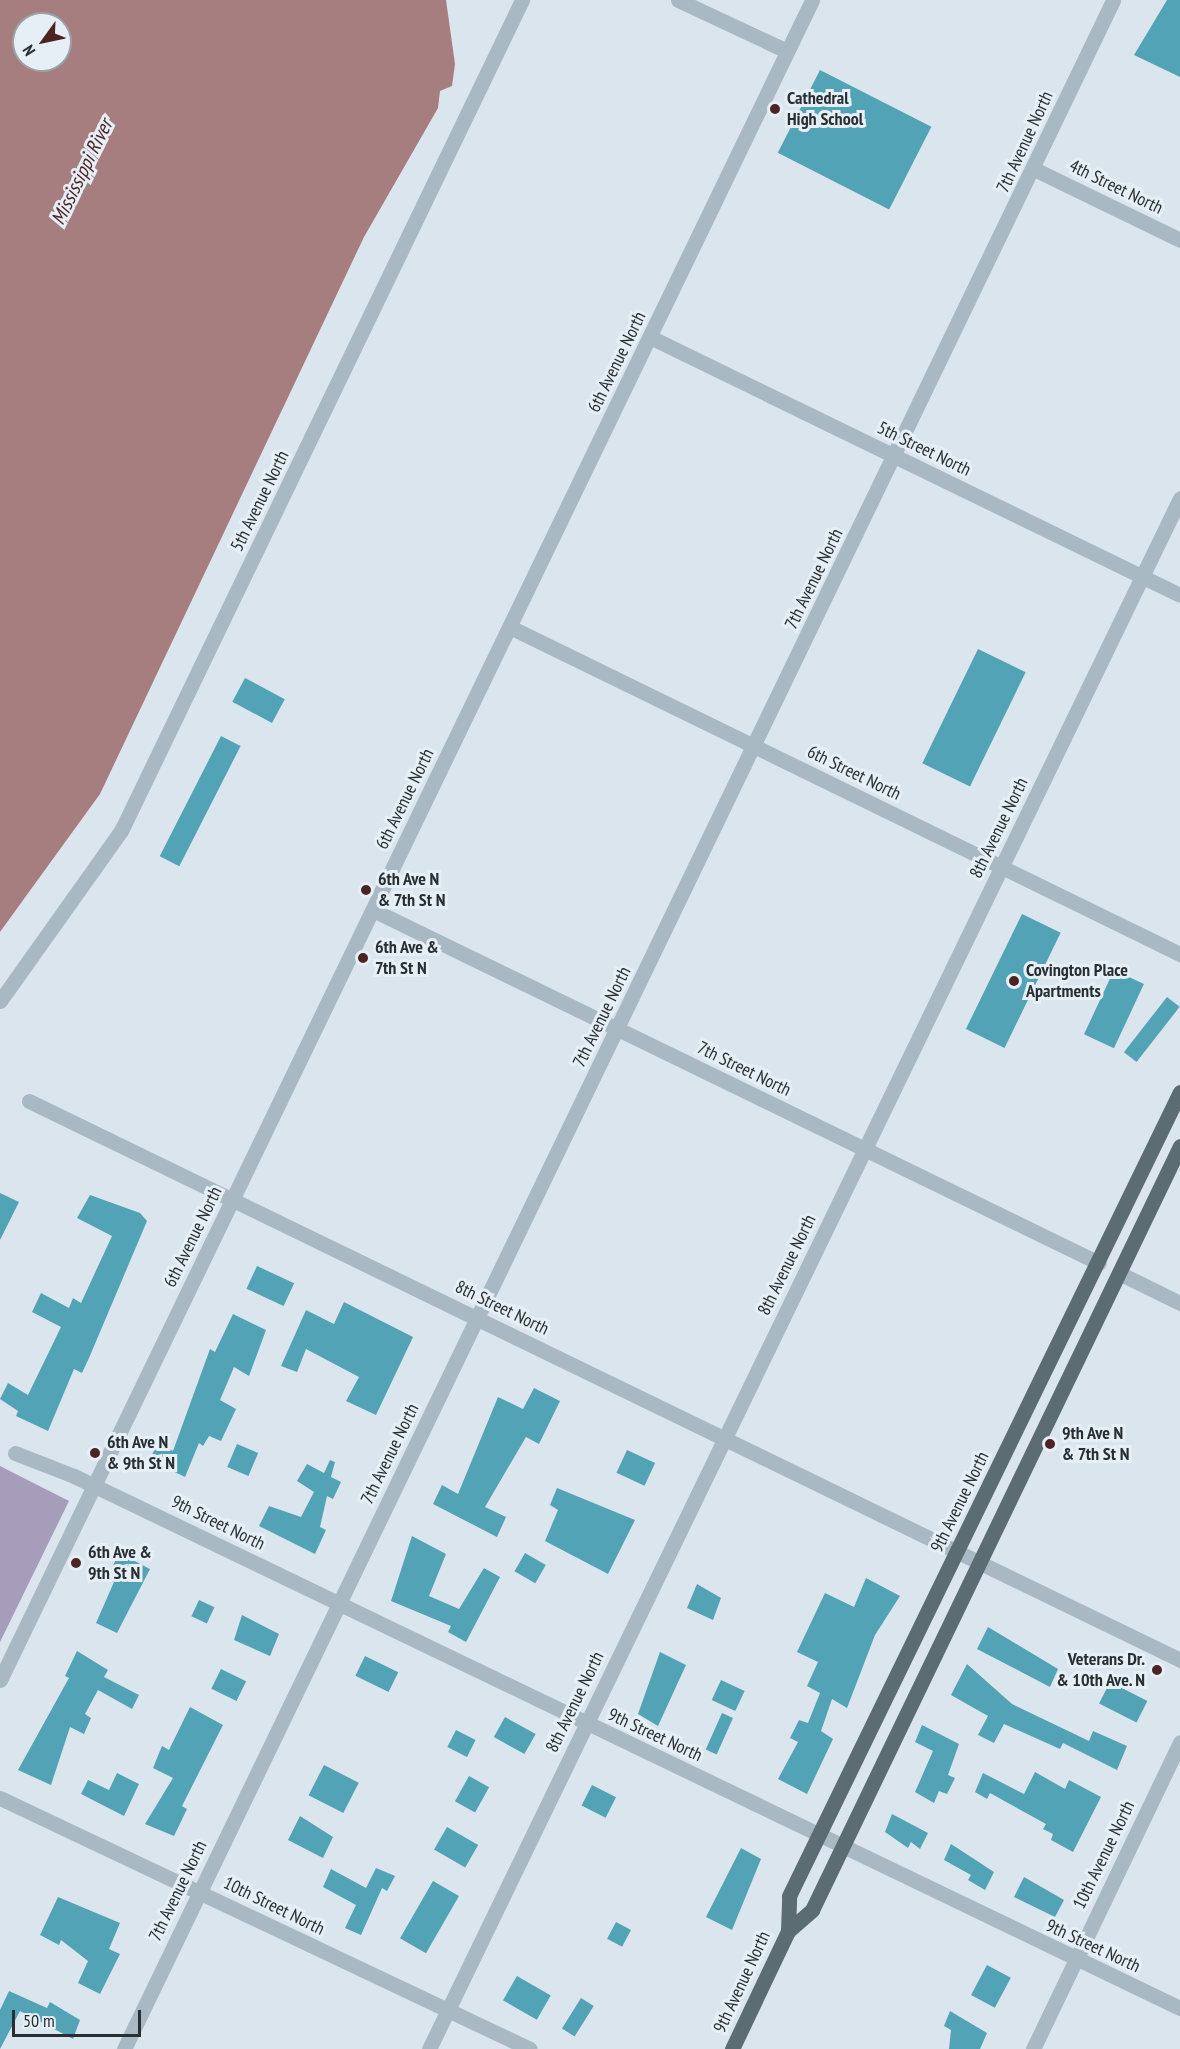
<!DOCTYPE html>
<style>
body{margin:0}
#map{position:relative;width:1180px;height:2049px;overflow:hidden;background:#dbe5ee;font-family:"PT Sans Narrow",sans-serif}
div>[style]{position:absolute}
.green>*{inset:0;background:#a59dba}
.water>*{inset:0;background:#a77e7f}
.building>*{inset:0;background:#52a3b5;transform-origin:0 0}
.minor>*{height:15px;margin:-7.5px;padding:0 7.5px;transform-origin:7.5px;border-radius:7.5px;background:#a9b9c4}
.major>*{height:15px;margin:-7.5px;padding:0 7.5px;transform-origin:7.5px;border-radius:7.5px;background:#5b6c72}
.dots>*{width:16px;height:16px;translate:-50% -50%;box-sizing:border-box;border:3px solid #e6eff6;border-radius:50%}
span{translate:-50% -50%;white-space:nowrap;text-align:center;line-height:1.15;-webkit-text-stroke:6px #e6eff6;paint-order:stroke}
.poi-label{font-size:18px;color:#272f32;font-weight:700}
.left{translate:0 -50%;text-align:left}
.right{translate:-100% -50%;text-align:right}
.street-label{font-size:18px;color:#272f32}
.water-label{font-size:20px;color:#4e2323;font-style:italic}
.north{position:absolute;left:12px;top:12px;width:60px;height:60px;box-sizing:border-box;background:#e6eff6;border:2px solid #9aa2a8;border-radius:50%;rotate:237deg;font-size:16px;font-weight:700;line-height:24px;text-align:center;color:#272f32}
.north::after{content:'';display:block;margin:auto;width:21px;height:27px;background:#4e2323;clip-path:polygon(50% 0,100% 100%,50% 72%,0 100%)}
.scale{position:absolute;left:12px;top:2010px;width:129px;height:27px;box-sizing:border-box;border:3px solid #272f32;border-top:0;padding-left:8px;font-size:18px;line-height:21px;white-space:nowrap;color:#272f32;-webkit-text-stroke:4px #e6eff6;paint-order:stroke}
</style>
<div id="map">
<div class="green">
<i style="clip-path:polygon(0 1466px,69px 1501px,0 1642px)"></i>
</div>
<div class="water">
<i style="clip-path:polygon(evenodd,0 0,446px 0,455px 64px,452px 86px,440px 91px,438px 108px,364px 237px,100px 794px,0 932px,0 0,24px 24px,60px 24px,60px 60px,24px 60px,24px 24px)"></i>
</div>
<div class="building">
<i style="clip-path:polygon(1167px 0,1180px 0,1180px 77px,1134px 55px)"></i>
<i style="left:820px;top:70px;width:125px;height:93px;rotate:27deg"></i>
<i style="left:978px;top:649px;width:53px;height:127px;rotate:26deg"></i>
<i style="left:245px;top:678px;width:45px;height:27px;rotate:28deg"></i>
<i style="left:221px;top:736px;width:22px;height:135px;rotate:27deg"></i>
<i style="left:1022px;top:914px;width:43px;height:128px;rotate:26deg"></i>
<i style="left:1114px;top:970px;width:33px;height:71px;rotate:25deg"></i>
<i style="left:1167px;top:997px;width:16px;height:70px;rotate:38deg"></i>
<i style="clip-path:polygon(0 1193px,19px 1202px,0 1240px)"></i>
<i style="clip-path:polygon(90px 1195px,140px 1213px,147px 1221px,89px 1358px,82px 1373px,74px 1369px,48px 1431px,16px 1416px,18px 1411px,0 1399px,8px 1383px,28px 1395px,61px 1327px,32px 1312px,41px 1293px,69px 1308px,73px 1298px,81px 1303px,112px 1236px,77px 1218px)"></i>
<i style="left:257px;top:1266px;width:41px;height:25px;rotate:25deg"></i>
<i style="clip-path:polygon(344px 1302px,413px 1337px,376px 1415px,346px 1401px,359px 1377px,306px 1349px,297px 1372px,281px 1366px,306px 1310px,334px 1324px)"></i>
<i style="clip-path:polygon(233px 1314px,266px 1330px,249px 1376px,234px 1367px,220px 1400px,236px 1409px,221px 1441px,209px 1436px,203px 1446px,199px 1443px,185px 1477px,150px 1460px,157px 1443px,173px 1451px,210px 1349px,215px 1352px)"></i>
<i style="clip-path:polygon(534px 1388px,560px 1401px,539px 1444px,526px 1437px,485px 1507px,506px 1517px,497px 1537px,433px 1504px,442px 1485px,458px 1494px,498px 1397px,523px 1409px)"></i>
<i style="left:237px;top:1444px;width:23px;height:25px;rotate:23deg"></i>
<i style="left:627px;top:1450px;width:31px;height:25px;rotate:25deg"></i>
<i style="clip-path:polygon(330px 1460px,335px 1462px,331px 1477px,341px 1482px,333px 1499px,327px 1496px,320px 1527px,326px 1530px,315px 1554px,259px 1526px,269px 1506px,301px 1517px,314px 1492px,297px 1481px,307px 1464px,324px 1473px)"></i>
<i style="clip-path:polygon(557px 1488px,635px 1520px,608px 1574px,545px 1541px,558px 1510px,550px 1505px)"></i>
<i style="clip-path:polygon(412px 1536px,446px 1554px,429px 1596px,459px 1609px,484px 1568px,500px 1577px,466px 1642px,448px 1632px,451px 1626px,391px 1601px)"></i>
<i style="clip-path:polygon(119px 1553px,150px 1569px,117px 1633px,96px 1623px,114px 1582px,107px 1578px)"></i>
<i style="left:525px;top:1553px;width:24px;height:21px;rotate:30deg"></i>
<i style="clip-path:polygon(866px 1578px,900px 1596px,875px 1635px,847px 1708px,832px 1699px,821px 1731px,833px 1739px,807px 1794px,778px 1779px,798px 1742px,790px 1738px,799px 1720px,808px 1723px,820px 1693px,807px 1686px,818px 1662px,797px 1652px,825px 1593px,854px 1607px)"></i>
<i style="clip-path:polygon(697px 1584px,721px 1598px,713px 1620px,687px 1608px)"></i>
<i style="left:199px;top:1600px;width:17px;height:18px;rotate:25deg"></i>
<i style="clip-path:polygon(242px 1615px,279px 1634px,270px 1656px,234px 1640px)"></i>
<i style="clip-path:polygon(988px 1627px,1058px 1669px,1050px 1687px,977px 1649px)"></i>
<i style="clip-path:polygon(77px 1651px,108px 1670px,104px 1677px,139px 1695px,132px 1709px,98px 1690px,85px 1714px,91px 1718px,84px 1734px,70px 1727px,51px 1785px,18px 1770px,69px 1678px,65px 1676px)"></i>
<i style="clip-path:polygon(660px 1652px,686px 1665px,658px 1726px,638px 1714px)"></i>
<i style="left:365px;top:1656px;width:37px;height:22px;rotate:26deg"></i>
<i style="clip-path:polygon(967px 1664px,1012px 1704px,1089px 1741px,1093px 1731px,1127px 1746px,1117px 1770px,1063px 1743px,1060px 1749px,1004px 1724px,994px 1743px,978px 1735px,988px 1716px,951px 1695px)"></i>
<i style="left:221px;top:1669px;width:28px;height:22px;rotate:26deg"></i>
<i style="left:721px;top:1680px;width:26px;height:22px;rotate:25deg"></i>
<i style="left:1110px;top:1682px;width:42px;height:24px;rotate:27deg"></i>
<i style="clip-path:polygon(190px 1707px,223px 1725px,182px 1806px,187px 1809px,174px 1836px,145px 1824px,173px 1778px,153px 1768px,162px 1746px,169px 1750px)"></i>
<i style="left:722px;top:1713px;width:12px;height:40px;rotate:24deg"></i>
<i style="left:505px;top:1717px;width:35px;height:23px;rotate:29deg"></i>
<i style="clip-path:polygon(922px 1725px,959px 1744px,948px 1775px,955px 1778px,947px 1794px,939px 1791px,934px 1803px,915px 1792px,933px 1751px,915px 1742px)"></i>
<i style="left:456px;top:1730px;width:22px;height:19px;rotate:27deg"></i>
<i style="left:324px;top:1765px;width:39px;height:34px;rotate:27deg"></i>
<i style="clip-path:polygon(1035px 1772px,1065px 1789px,1069px 1780px,1101px 1797px,1073px 1852px,1051px 1840px,1053px 1834px,1043px 1829px,1046px 1824px,990px 1793px,987px 1799px,975px 1792px,983px 1773px,1024px 1794px)"></i>
<i style="clip-path:polygon(117px 1773px,139px 1784px,124px 1816px,81px 1794px,88px 1780px,109px 1790px)"></i>
<i style="left:469px;top:1776px;width:23px;height:29px;rotate:29deg"></i>
<i style="left:592px;top:1785px;width:27px;height:23px;rotate:27deg"></i>
<i style="clip-path:polygon(892px 1814px,928px 1833px,920px 1849px,911px 1842px,908px 1848px,885px 1832px)"></i>
<i style="clip-path:polygon(300px 1816px,333px 1837px,323px 1858px,288px 1840px)"></i>
<i style="left:447px;top:1827px;width:36px;height:26px;rotate:30deg"></i>
<i style="clip-path:polygon(951px 1844px,994px 1872px,985px 1890px,968px 1880px,971px 1875px,944px 1860px)"></i>
<i style="clip-path:polygon(741px 1848px,761px 1859px,732px 1930px,706px 1917px)"></i>
<i style="clip-path:polygon(376px 1868px,395px 1876px,387px 1891px,382px 1888px,361px 1935px,345px 1928px,356px 1905px,323px 1887px,331px 1869px,366px 1888px)"></i>
<i style="clip-path:polygon(1024px 1877px,1064px 1900px,1055px 1917px,1014px 1897px)"></i>
<i style="left:433px;top:1881px;width:30px;height:66px;rotate:30deg"></i>
<i style="clip-path:polygon(58px 1897px,120px 1923px,109px 1949px,120px 1954px,100px 1994px,78px 1983px,88px 1961px,61px 1940px,59px 1945px,40px 1935px)"></i>
<i style="left:616px;top:1922px;width:17px;height:19px;rotate:28deg"></i>
<i style="left:987px;top:1965px;width:27px;height:34px;rotate:28deg"></i>
<i style="left:517px;top:1976px;width:39px;height:28px;rotate:30deg"></i>
<i style="clip-path:polygon(9px 1991px,47px 2008px,50px 2002px,80px 2020px,73px 2039px,20px 2011px,0 2049px,0 2010px)"></i>
<i style="left:581px;top:1998px;width:15px;height:36px;rotate:32deg"></i>
<i style="clip-path:polygon(950px 2011px,987px 2033px,980px 2049px,949px 2049px,951px 2030px,944px 2026px)"></i>
</div>
<div class="minor">
<i style="left:678px;top:0;width:120px;rotate:25.1deg"></i>
<i style="left:1034px;top:169px;width:162px;rotate:25.9deg"></i>
<i style="left:650px;top:337px;width:589px;rotate:25.96deg"></i>
<i style="left:510px;top:627px;width:746px;rotate:26.02deg"></i>
<i style="left:373px;top:910px;width:807px;rotate:25.93deg"></i>
<i style="left:0;top:1001px;width:209px;rotate:-54.6deg"></i>
<i style="left:121px;top:831px;width:923px;rotate:-64.24deg"></i>
<i style="left:29px;top:1101px;width:1280px;rotate:25.9deg"></i>
<i style="left:1119px;top:1273px;width:68px;rotate:26.2deg"></i>
<i style="left:15px;top:1453px;width:63px;rotate:21.3deg"></i>
<i style="left:74px;top:1476px;width:1227px;rotate:25.69deg"></i>
<i style="left:0;top:1680px;width:1866px;rotate:-64.2deg"></i>
<i style="left:0;top:1798px;width:586px;rotate:25.34deg"></i>
<i style="left:124px;top:2049px;width:2275px;rotate:-64.23deg"></i>
<i style="left:429px;top:2049px;width:1723px;rotate:-64.16deg"></i>
<i style="left:1033px;top:2049px;width:340px;rotate:-64.4deg"></i>
</div>
<div class="major">
<i style="left:788px;top:1931px;width:32px;rotate:-41deg"></i>
<i style="left:812px;top:1910px;width:848px;rotate:-64.28deg"></i>
<i style="left:732px;top:2049px;width:131px;rotate:-64.6deg"></i>
<i style="left:788px;top:1931px;width:35px;rotate:-88deg"></i>
<i style="left:789px;top:1896px;width:894px;rotate:-64.07deg"></i>
</div>
<div class="dots">
<i style="left:775px;top:109px;background:#4e2323"></i>
<i style="left:366px;top:890px;background:#4e2323"></i>
<i style="left:363px;top:958px;background:#4e2323"></i>
<i style="left:1014px;top:981px;background:#4e2323"></i>
<i style="left:1050px;top:1444px;background:#4e2323"></i>
<i style="left:95px;top:1453px;background:#4e2323"></i>
<i style="left:76px;top:1563px;background:#4e2323"></i>
<i style="left:1157px;top:1670px;background:#4e2323"></i>
</div>
<div class="poi-label">
<span class="left" style="left:787px;top:109px">Cathedral<br>High School</span>
<span class="left" style="left:378px;top:890px">6th Ave N<br>&amp; 7th St N</span>
<span class="left" style="left:375px;top:958px">6th Ave &amp;<br>7th St N</span>
<span class="left" style="left:1026px;top:981px">Covington Place<br>Apartments</span>
<span class="left" style="left:1062px;top:1444px">9th Ave N<br>&amp; 7th St N</span>
<span class="left" style="left:107px;top:1453px">6th Ave N<br>&amp; 9th St N</span>
<span class="left" style="left:88px;top:1563px">6th Ave &amp;<br>9th St N</span>
<span class="right" style="left:1145px;top:1670px">Veterans Dr.<br>&amp; 10th Ave. N</span>
</div>
<div class="street-label">
<span style="left:1025px;top:142px;rotate:-65deg">7th Avenue North</span>
<span style="left:1116px;top:187px;rotate:26deg">4th Street North</span>
<span style="left:617px;top:362px;rotate:-64deg">6th Avenue North</span>
<span style="left:924px;top:449px;rotate:26deg">5th Street North</span>
<span style="left:260px;top:501px;rotate:-64deg">5th Avenue North</span>
<span style="left:814px;top:579px;rotate:-64deg">7th Avenue North</span>
<span style="left:854px;top:773px;rotate:26deg">6th Street North</span>
<span style="left:405px;top:799px;rotate:-64deg">6th Avenue North</span>
<span style="left:999px;top:828px;rotate:-64deg">8th Avenue North</span>
<span style="left:602px;top:1017px;rotate:-64deg">7th Avenue North</span>
<span style="left:744px;top:1069px;rotate:26deg">7th Street North</span>
<span style="left:193px;top:1237px;rotate:-64deg">6th Avenue North</span>
<span style="left:787px;top:1265px;rotate:-64deg">8th Avenue North</span>
<span style="left:502px;top:1308px;rotate:26deg">8th Street North</span>
<span style="left:390px;top:1454px;rotate:-64deg">7th Avenue North</span>
<span style="left:960px;top:1502px;rotate:-64deg">9th Avenue North</span>
<span style="left:218px;top:1523px;rotate:26deg">9th Street North</span>
<span style="left:575px;top:1702px;rotate:-64deg">8th Avenue North</span>
<span style="left:655px;top:1735px;rotate:25deg">9th Street North</span>
<span style="left:1104px;top:1855px;rotate:-64deg">10th Avenue North</span>
<span style="left:178px;top:1891px;rotate:-64deg">7th Avenue North</span>
<span style="left:274px;top:1906px;rotate:26deg">10th Street North</span>
<span style="left:1093px;top:1946px;rotate:25deg">9th Street North</span>
<span style="left:742px;top:1982px;rotate:-65deg">9th Avenue North</span>
</div>
<div class="water-label">
<span style="left:82px;top:172px;rotate:-64deg">Mississippi River</span>
</div>
<div class="north">N</div>
<div class="scale">50 m</div>
</div>
